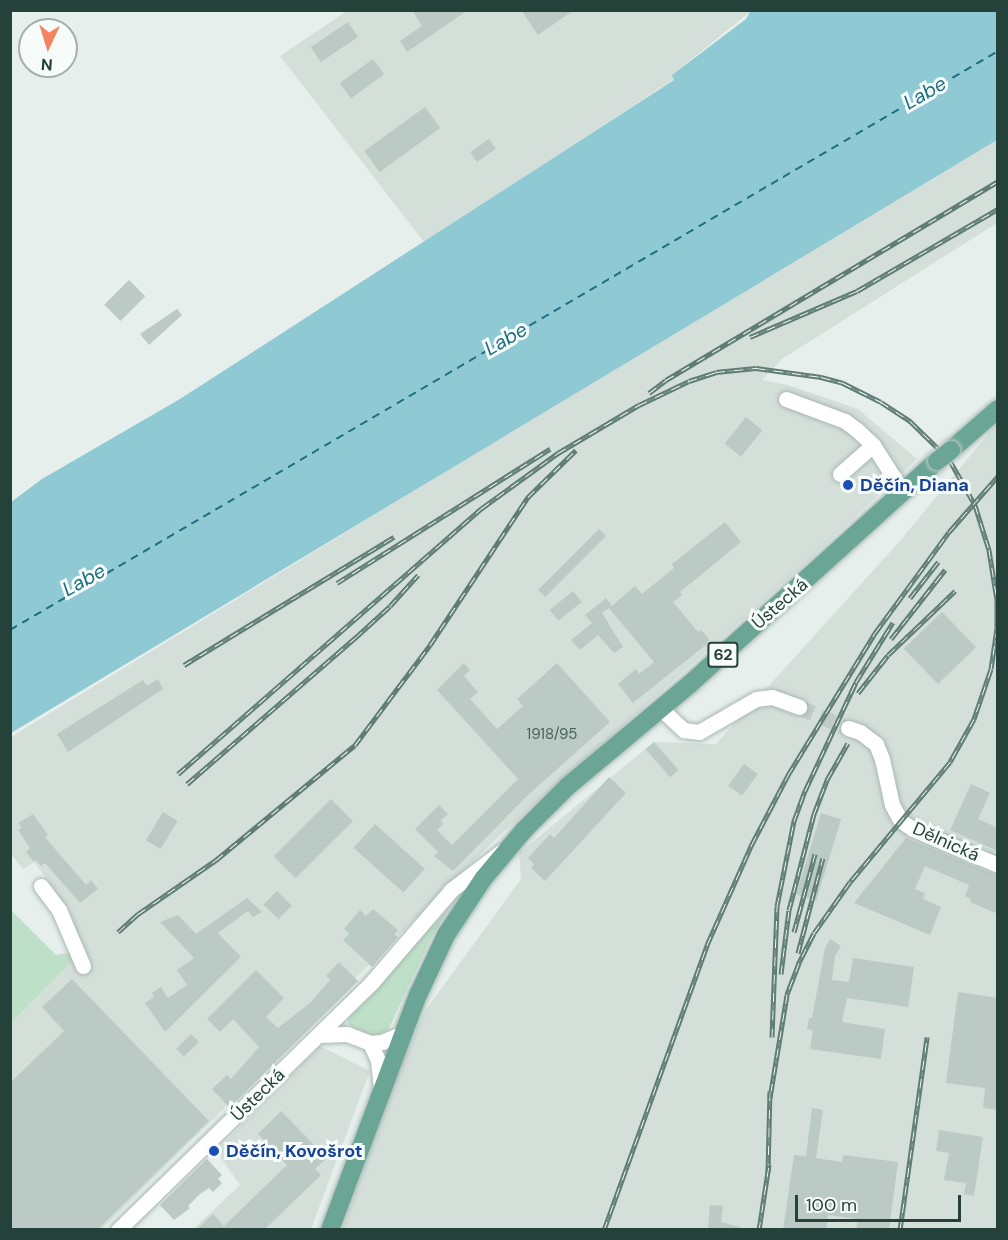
<!DOCTYPE html>
<meta charset="utf-8">
<style>
body{margin:0}
#map{position:relative;width:1008px;height:1240px;overflow:hidden;background:#e6efeb;font-family:"DM Sans",sans-serif}
div>[style]{position:absolute}
.built>*{inset:0;background:#d4dfda}
.green>*{inset:0;background:#bfe0c8}
.water>*{inset:0;background:#8ec9d4}
.ferry>*{height:1.5px;margin-top:-0.75px;transform-origin:0;background:repeating-linear-gradient(90deg,#1c6f80 0 8px,transparent 0 14px)}
.building>*{inset:0;background:#bbcac4;transform-origin:0 0}
.minor-tunnel>*{height:15px;margin-top:-7.5px;transform-origin:0;background:repeating-linear-gradient(90deg,#bfccc8 0 15px,transparent 0 23px)}
.roads{filter:drop-shadow(0 0 2px #a8b8b2) drop-shadow(0 0 2px #a8b8b2)}
.minor>*{height:15px;margin:-7.5px;padding:0 7.5px;transform-origin:7.5px;border-radius:7.5px;background:#fff}
.major>*{height:18px;margin:-9px;padding:0 9px;transform-origin:9px;border-radius:9px;background:#6aa596}
.rail>*{height:5px;margin-top:-2.5px;transform-origin:0;background:repeating-linear-gradient(90deg,#f7fbf9 0 9px,#5f7d75 0 18px);box-sizing:border-box;border-block:2px solid #5f7d75}
.bridges{filter:drop-shadow(0 0 2px #c2cac8) drop-shadow(0 0 2px #c2cac8)}
.major-bridge>*{height:18px;margin:-9px;padding:0 9px;transform-origin:9px;border-radius:9px;background:#6aa596}
.dots>*{width:16px;height:16px;translate:-50% -50%;box-sizing:border-box;border:3px solid #f7fbf9;border-radius:50%}
span{translate:-50% -50%;white-space:nowrap;text-align:center;line-height:1.15;-webkit-text-stroke:6px #f7fbf9;paint-order:stroke}
.number-label{font-size:15px;color:#4a645c}
.number-label span{-webkit-text-stroke-width:0}
.shield-label span{padding:2px 4px;background:#f7fbf9;border:2px solid;border-radius:4px;-webkit-text-stroke-width:0}
.shield-label{font-size:16px;color:#24423a;font-weight:700}
.transit-label{font-size:18px;color:#164399;font-weight:700}
.left{translate:0 -50%;text-align:left}
.street-label{font-size:18px;color:#24423a}
.water-label{font-size:20px;color:#1c6f80;font-style:italic}
.frame{position:absolute;inset:0;border:12px solid #24423a;pointer-events:none}
.north{position:absolute;left:18px;top:18px;width:60px;height:60px;box-sizing:border-box;background:#f7fbf9;border:2px solid #a3b1ad;border-radius:50%;rotate:184deg;font-size:16px;font-weight:700;line-height:24px;text-align:center;color:#24423a}
.north::after{content:'';display:block;margin:auto;width:21px;height:27px;background:#f4845f;clip-path:polygon(50% 0,100% 100%,50% 72%,0 100%)}
.scale{position:absolute;left:795px;top:1195px;width:166px;height:27px;box-sizing:border-box;border:3px solid #24423a;border-top:0;padding-left:8px;font-size:18px;line-height:21px;white-space:nowrap;color:#24423a;-webkit-text-stroke:4px #f7fbf9;paint-order:stroke}
</style>
<div id="map">
<div class="built">
<i style="clip-path:polygon(347px 11px,751px 11px,672px 75px,674px 79px,424px 242px,280px 56px)"></i>
<i style="clip-path:polygon(997px 140px,997px 223px,782px 359px,762px 380px,788px 385px,858px 409px,917px 459px,808px 561px,499px 836px,102px 1229px,11px 1230px,11px 1023px,82px 951px,70px 910px,34px 862px,23px 869px,11px 854px,11px 737px,564px 399px)"></i>
<i style="clip-path:polygon(997px 423px,997px 1229px,342px 1230px,392px 1087px,425px 1011px,521px 879px,519px 853px,654px 742px,716px 744px,900px 541px)"></i>
<i style="clip-path:polygon(320px 1046px,370px 1071px,311px 1229px,192px 1230px,240px 1185px,216px 1151px)"></i>
</div>
<div class="green">
<i style="clip-path:polygon(450px 907px,430px 940px,388px 1030px,374px 1036px,351px 1027px,348px 1023px,349px 1016px)"></i>
<i style="clip-path:polygon(11px 910px,56px 955px,82px 951px,11px 1023px)"></i>
</div>
<div class="water">
<i style="clip-path:polygon(751px 10px,997px 11px,997px 140px,11px 733px,11px 502px,42px 479px,180px 399px,674px 80px,672px 75px,746px 19px)"></i>
</div>
<div class="ferry">
<i style="left:10px;top:630px;width:1145px;rotate:-30.37deg"></i>
</div>
<div class="building">
<i style="clip-path:polygon(412px 10px,468px 10px,407px 52px,400px 41px,422px 26px)"></i>
<i style="clip-path:polygon(521px 10px,574px 10px,538px 35px)"></i>
<i style="left:348px;top:22px;width:18px;height:45px;rotate:56deg"></i>
<i style="left:373px;top:59px;width:19px;height:41px;rotate:54deg"></i>
<i style="left:425px;top:107px;width:26px;height:75px;rotate:54deg"></i>
<i style="left:489px;top:139px;width:12px;height:23px;rotate:55deg"></i>
<i style="left:129px;top:280px;width:23px;height:35px;rotate:45deg"></i>
<i style="clip-path:polygon(177px 309px,182px 315px,149px 345px,140px 334px)"></i>
<i style="left:746px;top:417px;width:21px;height:34px;rotate:39deg"></i>
<i style="clip-path:polygon(725px 522px,741px 542px,680px 592px,682px 595px,673px 602px,698px 632px,701px 630px,709px 639px,707px 644px,633px 703px,618px 684px,636px 669px,639px 674px,654px 662px,609px 608px,612px 606px,602px 613px,623px 647px,614px 653px,598px 635px,580px 650px,571px 640px,592px 623px,585px 615px,606px 598px,612px 606px,635px 586px,642px 594px,674px 568px,672px 564px)"></i>
<i style="left:599px;top:529px;width:10px;height:86px;rotate:45deg"></i>
<i style="left:573px;top:591px;width:14px;height:30px;rotate:51deg"></i>
<i style="left:942px;top:612px;width:49px;height:53px;rotate:46deg"></i>
<i style="clip-path:polygon(464px 663px,470px 670px,464px 676px,478px 692px,470px 699px,497px 729px,523px 706px,517px 699px,557px 663px,610px 722px,527px 796px,453px 871px,434px 856px,438px 852px,415px 829px,439px 805px,448px 814px,441px 820px,443px 824px,437px 830px,452px 845px,518px 779px,437px 690px)"></i>
<i style="clip-path:polygon(158px 679px,163px 689px,68px 752px,57px 734px,143px 680px,147px 686px)"></i>
<i style="left:654px;top:742px;width:37px;height:11px;rotate:49deg"></i>
<i style="left:744px;top:764px;width:17px;height:27px;rotate:36deg"></i>
<i style="clip-path:polygon(609px 777px,626px 793px,545px 881px,531px 868px,534px 864px,528px 858px,550px 834px,554px 838px)"></i>
<i style="clip-path:polygon(971px 784px,990px 793px,978px 819px,998px 828px,998px 851px,950px 830px)"></i>
<i style="left:331px;top:799px;width:31px;height:81px;rotate:45deg"></i>
<i style="left:163px;top:812px;width:17px;height:33px;rotate:31deg"></i>
<i style="left:821px;top:813px;width:21px;height:85px;rotate:17deg"></i>
<i style="clip-path:polygon(33px 814px,48px 835px,45px 837px,86px 885px,91px 880px,98px 889px,80px 903px,45px 863px,41px 866px,36px 860px,34px 862px,26px 852px,30px 848px,18px 830px,22px 828px,18px 823px)"></i>
<i style="left:375px;top:824px;width:67px;height:32px;rotate:42deg"></i>
<i style="clip-path:polygon(906px 838px,998px 876px,998px 914px,970px 902px,971px 899px,965px 896px,969px 885px,925px 866px,915px 889px,925px 893px,923px 899px,941px 907px,930px 935px,854px 903px)"></i>
<i style="left:277px;top:891px;width:21px;height:19px;rotate:45deg"></i>
<i style="clip-path:polygon(247px 898px,262px 912px,253px 917px,248px 911px,218px 933px,241px 957px,165px 1032px,145px 1003px,154px 997px,152px 993px,161px 987px,168px 998px,187px 985px,177px 970px,194px 958px,160px 922px,178px 915px,196px 934px)"></i>
<i style="clip-path:polygon(373px 909px,398px 930px,394px 935px,398px 937px,372px 967px,343px 940px,349px 934px,344px 929px,360px 910px,366px 916px)"></i>
<i style="clip-path:polygon(830px 939px,841px 946px,835px 956px,832px 980px,849px 982px,853px 958px,914px 967px,908px 1007px,847px 998px,842px 1022px,885px 1029px,881px 1059px,810px 1049px,813px 1030px,807px 1029px,809px 1018px,812px 1018px,825px 948px)"></i>
<i style="clip-path:polygon(339px 962px,358px 981px,231px 1106px,228px 1106px,212px 1089px,227px 1075px,231px 1079px,259px 1047px,233px 1019px,220px 1032px,207px 1019px,256px 970px,284px 998px,266px 1017px,278px 1028px,310px 1003px,330px 980px,326px 976px)"></i>
<i style="clip-path:polygon(72px 979px,209px 1121px,97px 1230px,10px 1230px,10px 1083px,64px 1031px,42px 1007px)"></i>
<i style="clip-path:polygon(958px 992px,998px 998px,998px 1110px,983px 1108px,985px 1088px,946px 1083px)"></i>
<i style="left:191px;top:1034px;width:11px;height:21px;rotate:45deg"></i>
<i style="clip-path:polygon(812px 1108px,823px 1110px,816px 1158px,842px 1162px,843px 1155px,898px 1162px,889px 1230px,856px 1230px,858px 1219px,828px 1215px,826px 1230px,783px 1230px,794px 1155px,806px 1156px)"></i>
<i style="clip-path:polygon(281px 1111px,327px 1158px,315px 1169px,321px 1175px,264px 1230px,196px 1230px,213px 1214px,224px 1226px,287px 1165px,258px 1134px)"></i>
<i style="clip-path:polygon(939px 1130px,983px 1137px,974px 1196px,964px 1194px,966px 1183px,944px 1180px,949px 1153px,936px 1151px)"></i>
<i style="clip-path:polygon(207px 1159px,222px 1175px,218px 1179px,222px 1183px,213px 1192px,209px 1188px,200px 1194px,188px 1206px,190px 1208px,174px 1220px,160px 1205px)"></i>
<i style="clip-path:polygon(710px 1205px,723px 1206px,721px 1222px,740px 1227px,740px 1230px,708px 1230px)"></i>
</div>
<div class="minor-tunnel">
<i style="left:799px;top:707px;width:53px;rotate:23.2deg"></i>
</div>
<div class="roads">
<div class="minor">
<i style="left:786px;top:399px;width:63px;rotate:20.4deg"></i>
<i style="left:845px;top:421px;width:15px;rotate:37deg"></i>
<i style="left:857px;top:430px;width:22px;rotate:43deg"></i>
<i style="left:873px;top:445px;width:56px;rotate:57.4deg"></i>
<i style="left:840px;top:474px;width:44px;rotate:-41.3deg"></i>
<i style="left:660px;top:708px;width:33px;rotate:43deg"></i>
<i style="left:684px;top:730px;width:15px;rotate:8deg"></i>
<i style="left:699px;top:732px;width:66px;rotate:-30.1deg"></i>
<i style="left:756px;top:699px;width:16px;rotate:-7deg"></i>
<i style="left:772px;top:697px;width:29px;rotate:20deg"></i>
<i style="left:848px;top:728px;width:13px;rotate:18deg"></i>
<i style="left:860px;top:732px;width:20px;rotate:37deg"></i>
<i style="left:876px;top:744px;width:16px;rotate:68deg"></i>
<i style="left:882px;top:759px;width:47px;rotate:77.7deg"></i>
<i style="left:892px;top:805px;width:18px;rotate:61deg"></i>
<i style="left:901px;top:821px;width:14px;rotate:34deg"></i>
<i style="left:913px;top:829px;width:92px;rotate:23deg"></i>
<i style="left:41px;top:886px;width:30px;rotate:53deg"></i>
<i style="left:59px;top:910px;width:61px;rotate:66.8deg"></i>
<i style="left:319px;top:1035px;width:28px;rotate:-2deg"></i>
<i style="left:347px;top:1034px;width:25px;rotate:21deg"></i>
<i style="left:370px;top:1043px;width:19px;rotate:65deg"></i>
<i style="left:378px;top:1060px;width:30px;rotate:84deg"></i>
<i style="left:370px;top:1043px;width:12px;rotate:-5deg"></i>
<i style="left:382px;top:1042px;width:23px;rotate:-23deg"></i>
<i style="left:118px;top:1230px;width:355px;rotate:-44.3deg"></i>
<i style="left:372px;top:982px;width:121px;rotate:-49.3deg"></i>
<i style="left:451px;top:890px;width:64px;rotate:-37.4deg"></i>
</div>
<div class="major">
<i style="left:951px;top:450px;width:62px;rotate:-41.1deg"></i>
<i style="left:330px;top:1230px;width:251px;rotate:-69.5deg"></i>
<i style="left:418px;top:995px;width:66px;rotate:-65deg"></i>
<i style="left:446px;top:935px;width:67px;rotate:-56.5deg"></i>
<i style="left:483px;top:879px;width:64px;rotate:-50.1deg"></i>
<i style="left:524px;top:830px;width:62px;rotate:-45deg"></i>
<i style="left:568px;top:786px;width:159px;rotate:-39.9deg"></i>
<i style="left:690px;top:684px;width:333px;rotate:-42.1deg"></i>
</div>
</div>
<div class="rail">
<i style="left:750px;top:337px;width:116px;rotate:-23.3deg"></i>
<i style="left:857px;top:291px;width:163px;rotate:-30.2deg"></i>
<i style="left:649px;top:393px;width:21px;rotate:-37deg"></i>
<i style="left:666px;top:380px;width:387px;rotate:-30.9deg"></i>
<i style="left:337px;top:583px;width:252px;rotate:-32.2deg"></i>
<i style="left:910px;top:598px;width:46px;rotate:-52.1deg"></i>
<i style="left:891px;top:639px;width:88px;rotate:-52deg"></i>
<i style="left:184px;top:665px;width:246px;rotate:-31.4deg"></i>
<i style="left:858px;top:693px;width:48px;rotate:-51.7deg"></i>
<i style="left:888px;top:655px;width:93px;rotate:-43.7deg"></i>
<i style="left:178px;top:774px;width:404px;rotate:-41.2deg"></i>
<i style="left:482px;top:508px;width:94px;rotate:-35.9deg"></i>
<i style="left:558px;top:453px;width:94px;rotate:-30.7deg"></i>
<i style="left:639px;top:405px;width:55px;rotate:-25.6deg"></i>
<i style="left:689px;top:381px;width:28px;rotate:-18deg"></i>
<i style="left:716px;top:372px;width:40px;rotate:-5.7deg"></i>
<i style="left:756px;top:368px;width:66px;rotate:7.9deg"></i>
<i style="left:821px;top:377px;width:23px;rotate:15deg"></i>
<i style="left:843px;top:383px;width:42px;rotate:26.6deg"></i>
<i style="left:881px;top:402px;width:35px;rotate:33deg"></i>
<i style="left:910px;top:421px;width:54px;rotate:44.3deg"></i>
<i style="left:949px;top:459px;width:53px;rotate:60.5deg"></i>
<i style="left:975px;top:505px;width:47px;rotate:72.7deg"></i>
<i style="left:989px;top:550px;width:51px;rotate:80.9deg"></i>
<i style="left:997px;top:600px;width:28px;rotate:90deg"></i>
<i style="left:997px;top:628px;width:41px;rotate:98.3deg"></i>
<i style="left:991px;top:669px;width:53px;rotate:108.8deg"></i>
<i style="left:974px;top:719px;width:49px;rotate:119.2deg"></i>
<i style="left:950px;top:762px;width:156px;rotate:129.8deg"></i>
<i style="left:850px;top:882px;width:62px;rotate:125.2deg"></i>
<i style="left:814px;top:933px;width:34px;rotate:117deg"></i>
<i style="left:799px;top:963px;width:34px;rotate:111deg"></i>
<i style="left:787px;top:995px;width:104px;rotate:99.4deg"></i>
<i style="left:187px;top:784px;width:223px;rotate:-41deg"></i>
<i style="left:355px;top:638px;width:47px;rotate:-42.4deg"></i>
<i style="left:390px;top:606px;width:42px;rotate:-47.9deg"></i>
<i style="left:118px;top:932px;width:27px;rotate:-42deg"></i>
<i style="left:138px;top:914px;width:95px;rotate:-34.7deg"></i>
<i style="left:216px;top:860px;width:180px;rotate:-39.6deg"></i>
<i style="left:355px;top:745px;width:125px;rotate:-53.1deg"></i>
<i style="left:430px;top:645px;width:178px;rotate:-56.5deg"></i>
<i style="left:528px;top:497px;width:67px;rotate:-44.4deg"></i>
<i style="left:794px;top:932px;width:81px;rotate:-74.9deg"></i>
<i style="left:798px;top:953px;width:98px;rotate:-75.3deg"></i>
<i style="left:781px;top:974px;width:64px;rotate:-82.9deg"></i>
<i style="left:789px;top:910px;width:99px;rotate:-75.4deg"></i>
<i style="left:814px;top:814px;width:39px;rotate:-69deg"></i>
<i style="left:828px;top:778px;width:40px;rotate:-60.3deg"></i>
<i style="left:772px;top:1037px;width:131px;rotate:-87.8deg"></i>
<i style="left:777px;top:906px;width:87px;rotate:-78.7deg"></i>
<i style="left:794px;top:821px;width:32px;rotate:-70deg"></i>
<i style="left:805px;top:791px;width:120px;rotate:-64.9deg"></i>
<i style="left:856px;top:682px;width:70px;rotate:-58.3deg"></i>
<i style="left:768px;top:1172px;width:81px;rotate:-88.6deg"></i>
<i style="left:604px;top:1230px;width:303px;rotate:-70.1deg"></i>
<i style="left:707px;top:945px;width:111px;rotate:-66deg"></i>
<i style="left:752px;top:844px;width:78px;rotate:-62.4deg"></i>
<i style="left:788px;top:775px;width:167px;rotate:-58.5deg"></i>
<i style="left:875px;top:633px;width:125px;rotate:-53.8deg"></i>
<i style="left:949px;top:532px;width:74px;rotate:-48.8deg"></i>
<i style="left:759px;top:1230px;width:66px;rotate:-81.3deg"></i>
<i style="left:900px;top:1230px;width:195px;rotate:-82deg"></i>
</div>
<div class="bridges">
<div class="major-bridge">
<i style="left:937px;top:461px;width:18px;rotate:-38deg"></i>
</div>
</div>
<div class="dots">
<i style="left:848px;top:485px;background:#1a4fb4"></i>
<i style="left:214px;top:1151px;background:#1a4fb4"></i>
</div>
<div class="number-label">
<span style="left:552px;top:735px">1918/95</span>
</div>
<div class="shield-label">
<span style="left:723px;top:655px">62</span>
</div>
<div class="transit-label">
<span class="left" style="left:860px;top:485px">Děčín, Diana</span>
<span class="left" style="left:226px;top:1151px">Děčín, Kovošrot</span>
</div>
<div class="street-label">
<span style="left:780px;top:604px;rotate:-41deg">Ústecká</span>
<span style="left:946px;top:842px;rotate:24deg">Dělnická</span>
<span style="left:258px;top:1095px;rotate:-44deg">Ústecká</span>
</div>
<div class="water-label">
<span style="left:925px;top:93px;rotate:-30deg">Labe</span>
<span style="left:506px;top:339px;rotate:-30deg">Labe</span>
<span style="left:84px;top:580px;rotate:-29deg">Labe</span>
</div>
<div class="frame"></div>
<div class="north">N</div>
<div class="scale">100 m</div>
</div>
